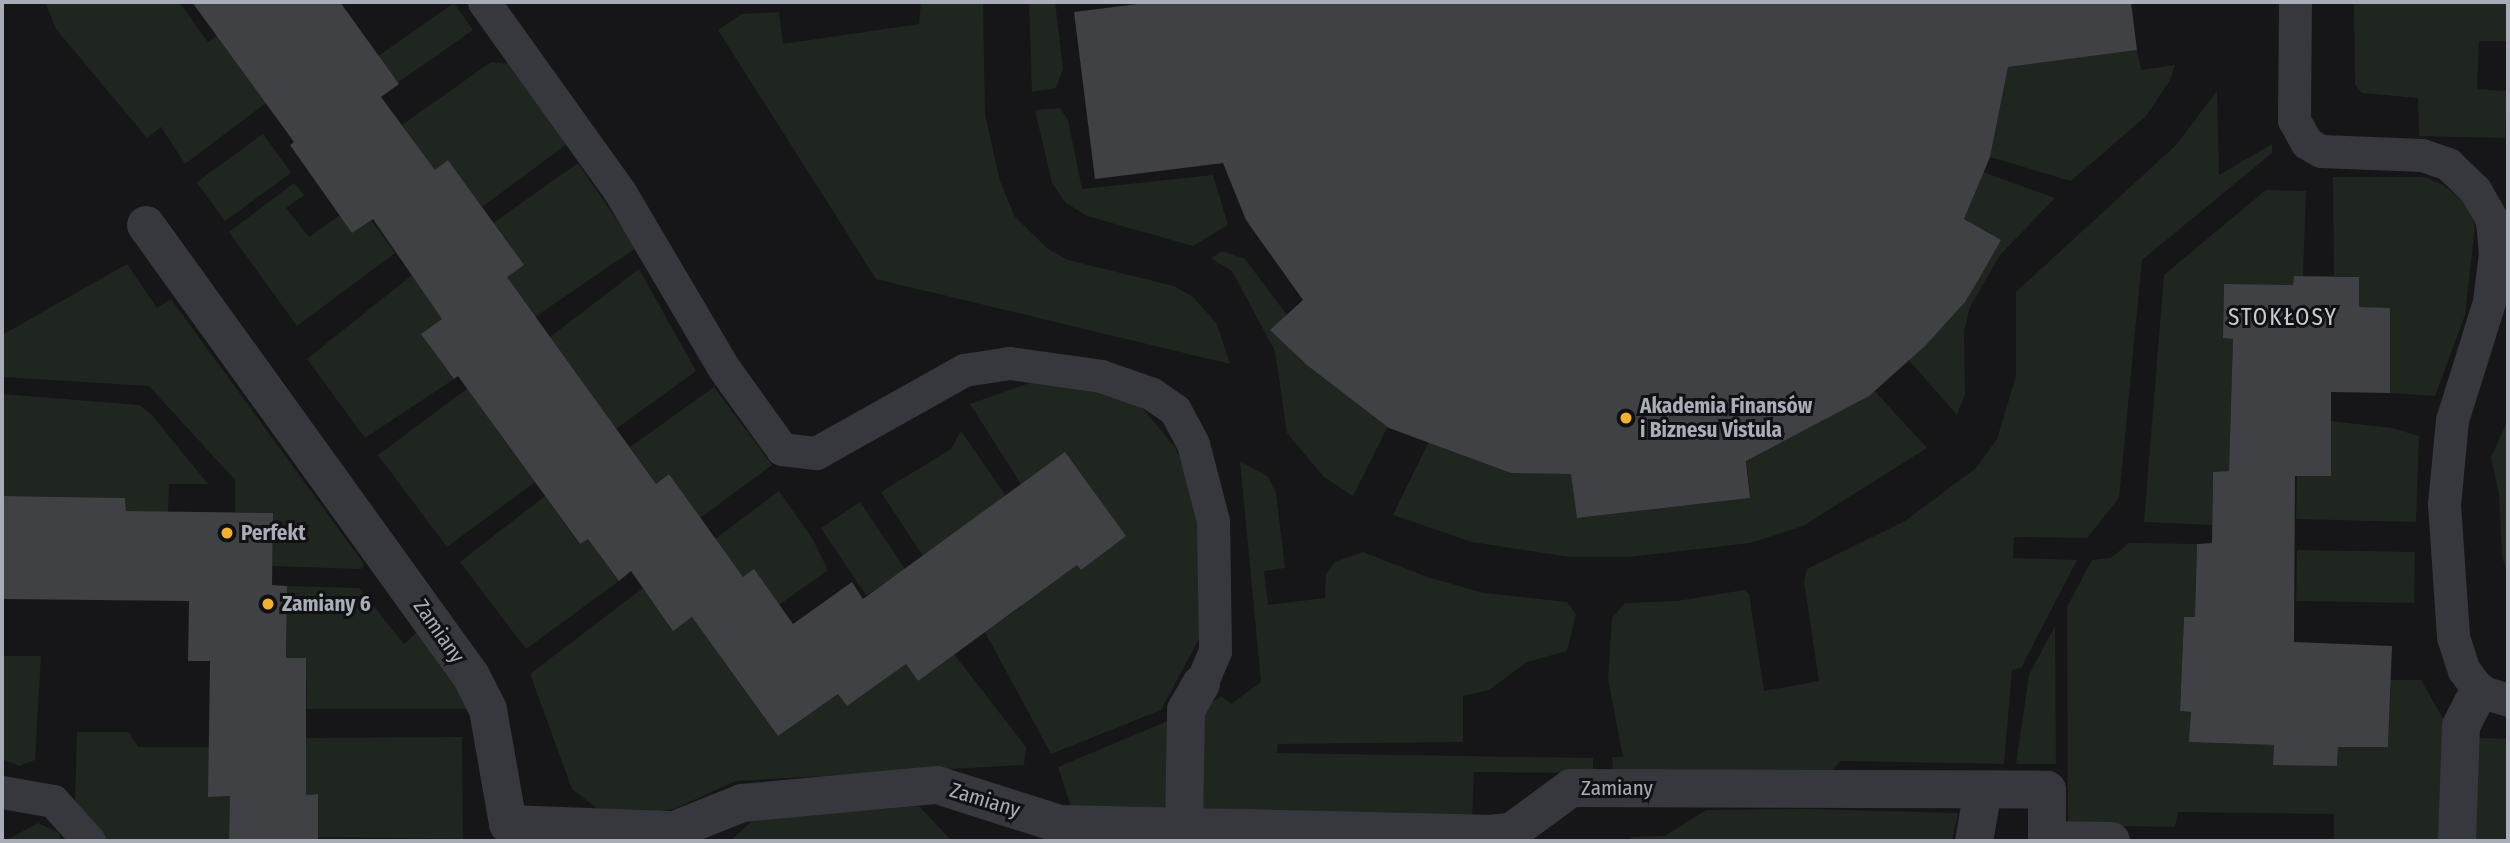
<!DOCTYPE html>
<meta charset="utf-8">
<style>
body{margin:0}
#map{position:relative;width:2510px;height:843px;overflow:hidden;background:#161618;font-family:"Fira Sans Condensed",sans-serif}
div>[style]{position:absolute}
.green>*{inset:0;background:#1e261f;transform-origin:0 0}
.building>*{inset:0;background:#404145}
.lane>*{height:33px;margin:-16.5px;padding:0 16.5px;transform-origin:16.5px;border-radius:16.5px;background:#37383d}
.street>*{height:38px;margin:-19px;padding:0 19px;transform-origin:19px;border-radius:19px;background:#37383d}
.dots>*{width:19px;height:19px;translate:-50% -50%;box-sizing:border-box;border:4px solid #111113;border-radius:50%}
span{translate:-50% -50%;white-space:nowrap;text-align:center;line-height:1.15;-webkit-text-stroke:6px #111113;paint-order:stroke}
.poi-label{font-size:21px;color:#a8adb8;font-weight:700}
.left{translate:0 -50%;text-align:left}
.street-label{font-size:21px;color:#a8adb8}
.neighbourhood-label{font-size:23px;color:#c9ccd4;letter-spacing:2px}
.frame{position:absolute;inset:0;border:4px solid #a8adb8;pointer-events:none}
</style>
<div id="map">
<div class="green">
<i style="clip-path:polygon(45px 2px,179px 2px,208px 42px,217px 36px,266px 103px,185px 164px,161px 127px,147px 138px,56px 29px)"></i>
<i style="clip-path:polygon(921px 2px,983px 2px,985px 114px,1000px 181px,1015px 217px,1048px 249px,1068px 260px,1174px 286px,1193px 297px,1217px 324px,1230px 364px,876px 279px,718px 30px,742px 14px,779px 12px,783px 44px,919px 24px)"></i>
<i style="clip-path:polygon(1029px 2px,1055px 2px,1063px 69px,1056px 88px,1032px 92px)"></i>
<i style="clip-path:polygon(2336px 2px,2508px 2px,2508px 41px,2479px 41px,2477px 89px,2507px 91px,2505px 138px,2419px 136px,2418px 98px,2362px 93px,2355px 85px,2354px 3px)"></i>
<i style="left:454px;top:3px;width:33px;height:93px;rotate:55deg"></i>
<i style="clip-path:polygon(2137px 50px,2141px 70px,2175px 65px,2170px 80px,2146px 116px,2071px 181px,1990px 157px,2008px 67px)"></i>
<i style="clip-path:polygon(491px 62px,513px 64px,567px 144px,482px 207px,448px 160px,435px 170px,402px 125px)"></i>
<i style="clip-path:polygon(2217px 91px,2219px 175px,2272px 144px,2272px 153px,2142px 260px,2119px 498px,2087px 538px,2014px 537px,2013px 558px,2077px 560px,2021px 668px,2012px 670px,2004px 764px,1841px 761px,1826px 776px,1613px 773px,1612px 757px,1623px 757px,1608px 679px,1612px 618px,1625px 603px,1677px 601px,1744px 590px,1749px 594px,1764px 691px,1819px 681px,1804px 581px,1807px 569px,1905px 521px,1976px 468px,1997px 439px,2016px 376px,2016px 292px,2176px 145px)"></i>
<i style="clip-path:polygon(1060px 108px,1068px 120px,1082px 189px,1213px 175px,1228px 225px,1193px 246px,1087px 216px,1066px 203px,1052px 183px,1035px 110px)"></i>
<i style="left:263px;top:134px;width:48px;height:82px;rotate:54deg"></i>
<i style="clip-path:polygon(578px 163px,636px 248px,535px 317px,507px 277px,493px 223px)"></i>
<i style="clip-path:polygon(1983px 172px,2055px 198px,2000px 255px,1970px 307px,1964px 331px,1965px 395px,1957px 415px,1906px 357px,2001px 241px,1964px 219px)"></i>
<i style="clip-path:polygon(2333px 177px,2424px 177px,2443px 185px,2467px 204px,2475px 226px,2465px 315px,2435px 396px,2390px 393px,2390px 309px,2359px 307px,2359px 277px,2334px 276px)"></i>
<i style="clip-path:polygon(294px 183px,304px 195px,286px 208px,309px 237px,340px 215px,352px 233px,371px 220px,395px 253px,297px 326px,229px 232px)"></i>
<i style="clip-path:polygon(2266px 190px,2306px 191px,2303px 276px,2294px 276px,2293px 285px,2224px 285px,2223px 338px,2233px 339px,2229px 471px,2213px 472px,2212px 525px,2144px 522px,2164px 275px)"></i>
<i style="clip-path:polygon(1222px 251px,1245px 259px,1287px 315px,1304px 357px,1300px 361px,1306px 360px,1336px 384px,1336px 390px,1338px 386px,1391px 420px,1353px 496px,1324px 477px,1287px 433px,1275px 351px,1232px 271px,1211px 258px)"></i>
<i style="clip-path:polygon(127px 264px,157px 308px,171px 299px,364px 564px,361px 569px,272px 566px,273px 513px,235px 512px,235px 480px,149px 386px,2px 377px,2px 335px)"></i>
<i style="clip-path:polygon(639px 269px,696px 371px,616px 429px,550px 337px)"></i>
<i style="clip-path:polygon(412px 275px,442px 319px,421px 334px,454px 379px,365px 438px,307px 359px)"></i>
<i style="clip-path:polygon(1038px 380px,1099px 389px,1143px 409px,1175px 447px,1199px 506px,1201px 635px,1161px 710px,1051px 754px,985px 632px,1022px 606px,1021px 484px,970px 404px)"></i>
<i style="clip-path:polygon(476px 382px,498px 432px,535px 482px,447px 547px,378px 455px)"></i>
<i style="clip-path:polygon(714px 387px,772px 465px,700px 518px,669px 474px,656px 484px,630px 447px)"></i>
<i style="clip-path:polygon(1871px 387px,1927px 448px,1803px 526px,1750px 543px,1629px 557px,1570px 557px,1472px 542px,1393px 515px,1430px 439px,1449px 447px,1447px 451px,1452px 448px,1530px 473px,1571px 474px,1578px 518px,1750px 498px,1746px 453px,1779px 439px,1782px 443px,1783px 438px,1818px 420px,1823px 423px,1822px 419px)"></i>
<i style="clip-path:polygon(2px 394px,139px 405px,151px 414px,208px 484px,169px 484px,168px 512px,126px 511px,125px 498px,2px 496px)"></i>
<i style="clip-path:polygon(2508px 420px,2508px 574px,2502px 557px,2499px 494px,2491px 457px)"></i>
<i style="clip-path:polygon(2331px 421px,2392px 428px,2419px 436px,2416px 522px,2296px 519px,2297px 476px,2331px 476px)"></i>
<i style="clip-path:polygon(961px 431px,1006px 496px,923px 556px,881px 492px,951px 449px)"></i>
<i style="clip-path:polygon(1240px 461px,1268px 477px,1276px 493px,1285px 568px,1264px 571px,1268px 605px,1325px 598px,1326px 574px,1335px 562px,1363px 552px,1427px 577px,1484px 593px,1567px 602px,1576px 614px,1567px 651px,1527px 662px,1489px 690px,1463px 696px,1463px 742px,1278px 744px,1277px 753px,1593px 758px,1593px 773px,1474px 772px,1472px 819px,1199px 808px,1195px 715px,1221px 696px,1231px 704px,1261px 682px)"></i>
<i style="clip-path:polygon(779px 491px,812px 538px,828px 570px,779px 605px,743px 577px,715px 539px)"></i>
<i style="clip-path:polygon(545px 496px,579px 544px,588px 539px,619px 581px,526px 649px,460px 562px)"></i>
<i style="left:860px;top:502px;width:81px;height:47px;rotate:56deg"></i>
<i style="clip-path:polygon(2129px 543px,2197px 544px,2195px 617px,2184px 618px,2180px 711px,2191px 712px,2190px 742px,2274px 745px,2273px 764px,2337px 766px,2338px 747px,2388px 747px,2391px 680px,2421px 680px,2450px 731px,2447px 841px,2334px 841px,2334px 814px,2178px 812px,2175px 827px,2068px 825px,2067px 607px,2092px 560px,2111px 558px)"></i>
<i style="left:2297px;top:550px;width:118px;height:51px;rotate:1deg"></i>
<i style="clip-path:polygon(287px 586px,359px 588px,404px 644px,417px 632px,470px 709px,307px 709px,306px 659px,286px 658px)"></i>
<i style="clip-path:polygon(643px 588px,673px 630px,692px 617px,778px 736px,838px 694px,847px 706px,906px 664px,918px 681px,954px 654px,1026px 747px,1024px 765px,736px 781px,674px 809px,615px 818px,599px 810px,572px 789px,530px 674px)"></i>
<i style="clip-path:polygon(2055px 626px,2056px 764px,2016px 764px,2029px 675px)"></i>
<i style="clip-path:polygon(2px 656px,41px 656px,35px 760px,19px 766px,2px 759px)"></i>
<i style="clip-path:polygon(1170px 720px,1165px 807px,1074px 816px,1058px 767px)"></i>
<i style="clip-path:polygon(77px 732px,129px 732px,138px 747px,209px 747px,209px 797px,230px 796px,229px 841px,98px 841px,75px 805px)"></i>
<i style="clip-path:polygon(462px 737px,463px 839px,318px 837px,317px 794px,306px 795px,306px 738px)"></i>
<i style="clip-path:polygon(2482px 738px,2508px 739px,2508px 841px,2470px 841px,2473px 741px)"></i>
<i style="clip-path:polygon(919px 806px,952px 841px,730px 841px,753px 820px)"></i>
<i style="clip-path:polygon(1808px 809px,1958px 813px,1952px 841px,1631px 841px,1631px 837px,1665px 836px,1706px 810px)"></i>
<i style="clip-path:polygon(38px 823px,58px 832px,62px 841px,5px 841px)"></i>
</div>
<div class="building">
<i style="clip-path:polygon(192px 2px,340px 2px,399px 84px,381px 97px,435px 170px,448px 160px,524px 265px,507px 277px,656px 484px,669px 474px,743px 577px,754px 569px,793px 624px,852px 582px,863px 599px,1065px 452px,1126px 536px,1081px 570px,1077px 565px,918px 681px,906px 664px,847px 706px,838px 694px,778px 736px,692px 617px,673px 631px,631px 571px,619px 581px,588px 539px,580px 544px,458px 376px,454px 379px,421px 334px,442px 319px,373px 219px,352px 233px,290px 145px,294px 142px)"></i>
<i style="clip-path:polygon(1154px 2px,2131px 2px,2137px 50px,2008px 67px,1990px 157px,1964px 219px,2001px 240px,1980px 277px,1965px 302px,1925px 346px,1869px 396px,1746px 461px,1750px 498px,1577px 518px,1571px 474px,1511px 473px,1389px 428px,1307px 365px,1270px 330px,1303px 300px,1246px 220px,1223px 163px,1095px 179px,1074px 12px)"></i>
<i style="clip-path:polygon(2294px 276px,2359px 277px,2359px 307px,2390px 308px,2390px 393px,2331px 392px,2331px 476px,2295px 476px,2294px 642px,2392px 646px,2388px 747px,2338px 747px,2337px 766px,2273px 765px,2274px 745px,2189px 742px,2191px 712px,2180px 711px,2184px 617px,2195px 617px,2197px 544px,2212px 543px,2213px 472px,2229px 471px,2233px 339px,2223px 338px,2224px 284px,2293px 285px)"></i>
<i style="clip-path:polygon(2px 496px,125px 498px,126px 511px,273px 513px,272px 585px,287px 586px,286px 658px,306px 658px,306px 795px,318px 794px,318px 841px,229px 841px,230px 796px,208px 797px,210px 661px,188px 661px,189px 601px,2px 599px)"></i>
</div>
<div class="lane">
<i style="left:484px;top:2px;width:234px;rotate:54.4deg"></i>
<i style="left:620px;top:192px;width:203px;rotate:59.5deg"></i>
<i style="left:723px;top:367px;width:101px;rotate:54.3deg"></i>
<i style="left:782px;top:449px;width:34px;rotate:7deg"></i>
<i style="left:816px;top:453px;width:170px;rotate:-29.3deg"></i>
<i style="left:964px;top:370px;width:46px;rotate:-8.8deg"></i>
<i style="left:1009px;top:363px;width:93px;rotate:8deg"></i>
<i style="left:1101px;top:376px;width:54px;rotate:19.4deg"></i>
<i style="left:1152px;top:394px;width:28px;rotate:35deg"></i>
<i style="left:1175px;top:410px;width:38px;rotate:62deg"></i>
<i style="left:1193px;top:444px;width:80px;rotate:75.4deg"></i>
<i style="left:1213px;top:521px;width:130px;rotate:89.1deg"></i>
<i style="left:1215px;top:651px;width:36px;rotate:113deg"></i>
<i style="left:2295px;top:2px;width:118px;rotate:90.5deg"></i>
<i style="left:2294px;top:120px;width:26px;rotate:61deg"></i>
<i style="left:2307px;top:143px;width:16px;rotate:30deg"></i>
<i style="left:2321px;top:151px;width:101px;rotate:2.3deg"></i>
<i style="left:2422px;top:155px;width:28px;rotate:19deg"></i>
<i style="left:2448px;top:164px;width:37px;rotate:44deg"></i>
<i style="left:2475px;top:190px;width:34px;rotate:60deg"></i>
<i style="left:2492px;top:220px;width:33px;rotate:85deg"></i>
<i style="left:2495px;top:253px;width:49px;rotate:97deg"></i>
<i style="left:2489px;top:302px;width:124px;rotate:107.4deg"></i>
<i style="left:2452px;top:420px;width:84px;rotate:95.4deg"></i>
<i style="left:2444px;top:504px;width:133px;rotate:86.1deg"></i>
<i style="left:2453px;top:637px;width:35px;rotate:72deg"></i>
<i style="left:2464px;top:670px;width:26px;rotate:54deg"></i>
<i style="left:2479px;top:691px;width:30px;rotate:17deg"></i>
<i style="left:2px;top:792px;width:52px;rotate:10deg"></i>
<i style="left:53px;top:801px;width:54px;rotate:48deg"></i>
</div>
<div class="street">
<i style="left:146px;top:225px;width:556px;rotate:54.22deg"></i>
<i style="left:471px;top:676px;width:38px;rotate:63deg"></i>
<i style="left:488px;top:710px;width:116px;rotate:80deg"></i>
<i style="left:508px;top:824px;width:167px;rotate:2.1deg"></i>
<i style="left:675px;top:830px;width:72px;rotate:-21.9deg"></i>
<i style="left:742px;top:803px;width:196px;rotate:-5.3deg"></i>
<i style="left:937px;top:785px;width:129px;rotate:17.6deg"></i>
<i style="left:1060px;top:824px;width:427px;rotate:1.3deg"></i>
<i style="left:1487px;top:834px;width:24px;rotate:-5deg"></i>
<i style="left:1511px;top:832px;width:74px;rotate:-36.3deg"></i>
<i style="left:1571px;top:788px;width:476px;rotate:0.2deg"></i>
<i style="left:2047px;top:790px;width:50px;rotate:90deg"></i>
<i style="left:2047px;top:840px;width:64px;rotate:0.9deg"></i>
<i style="left:1184px;top:827px;width:117px;rotate:-89deg"></i>
<i style="left:1186px;top:710px;width:30px;rotate:-60deg"></i>
<i style="left:1974px;top:841px;width:52px;rotate:-80deg"></i>
<i style="left:2457px;top:841px;width:115px;rotate:-88deg"></i>
<i style="left:2461px;top:726px;width:39px;rotate:-63deg"></i>
</div>
<div class="dots">
<i style="left:1626px;top:418px;background:#f2b134"></i>
<i style="left:227px;top:533px;background:#f2b134"></i>
<i style="left:268px;top:604px;background:#f2b134"></i>
</div>
<div class="poi-label">
<span class="left" style="left:1640px;top:418px">Akademia Finansów<br>i Biznesu Vistula</span>
<span class="left" style="left:241px;top:533px">Perfekt</span>
<span class="left" style="left:282px;top:604px">Zamiany 6</span>
</div>
<div class="street-label">
<span style="left:439px;top:631px;rotate:55deg">Zamiany</span>
<span style="left:1617px;top:788px">Zamiany</span>
<span style="left:985px;top:800px;rotate:17deg">Zamiany</span>
</div>
<div class="neighbourhood-label">
<span style="left:2283px;top:317px">STOKŁOSY</span>
</div>
<div class="frame"></div>
</div>
